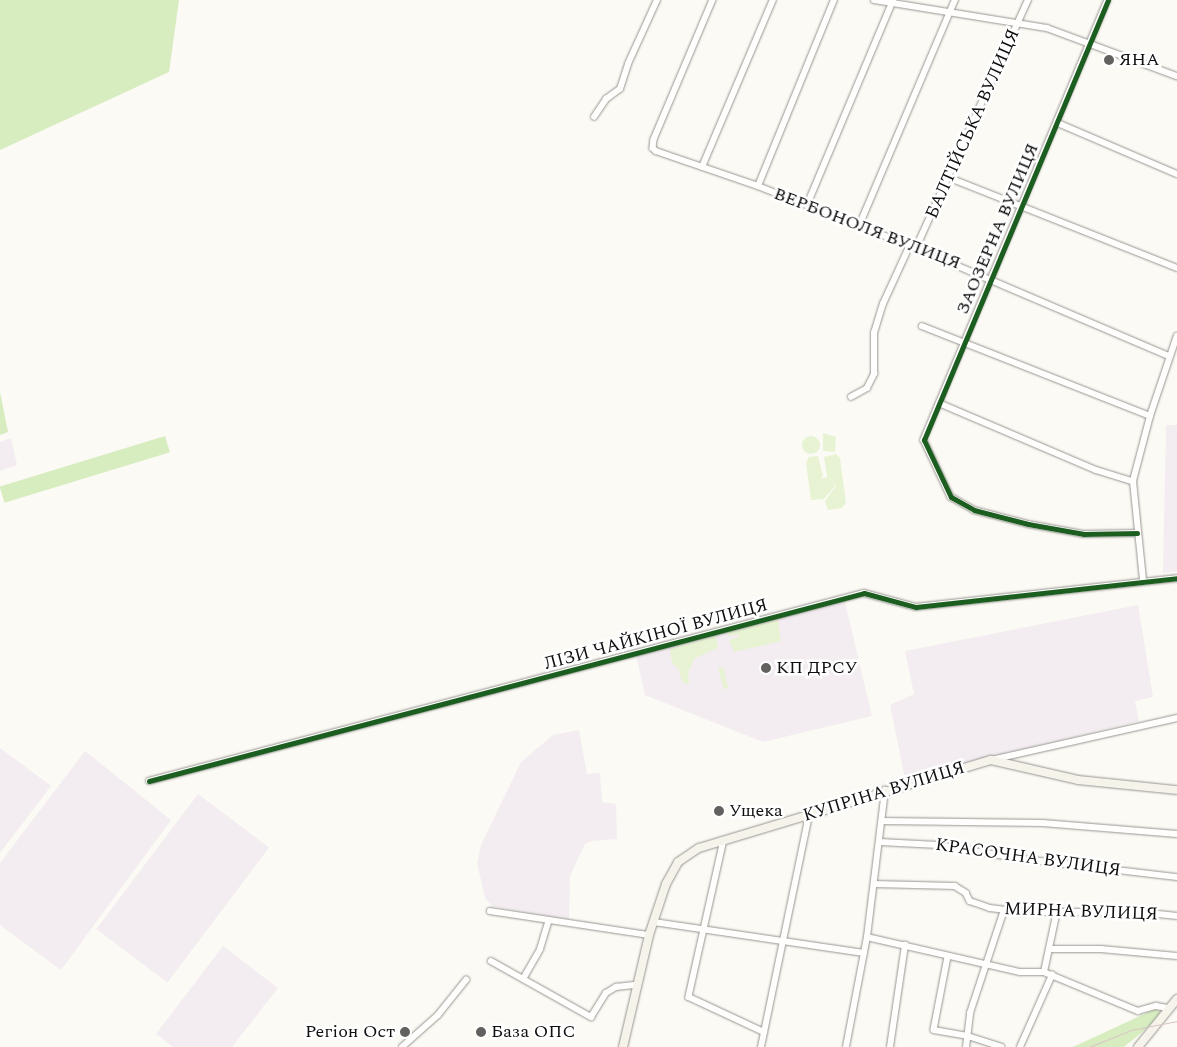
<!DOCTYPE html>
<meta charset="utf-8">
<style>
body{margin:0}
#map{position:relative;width:1177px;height:1047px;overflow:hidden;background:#fcfaf4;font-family:Spectral,serif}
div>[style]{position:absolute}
.industrial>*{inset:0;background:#f3edf1;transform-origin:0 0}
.green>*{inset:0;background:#e7f3d2}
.round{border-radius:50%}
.forest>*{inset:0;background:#d7ecbf;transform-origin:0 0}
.roads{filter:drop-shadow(0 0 1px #969592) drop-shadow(0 0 1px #969592)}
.minor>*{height:5.5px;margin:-2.75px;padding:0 2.75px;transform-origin:2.75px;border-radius:2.75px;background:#fffefd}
.secondary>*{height:8px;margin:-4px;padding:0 4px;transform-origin:4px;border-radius:4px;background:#f5f3ea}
.rail>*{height:1px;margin:-0.5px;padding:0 0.5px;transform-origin:0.5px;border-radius:0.5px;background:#dac4c4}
.cycleway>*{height:5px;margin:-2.5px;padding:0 2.5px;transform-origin:2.5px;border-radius:2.5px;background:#1b5e20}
.dots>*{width:14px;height:14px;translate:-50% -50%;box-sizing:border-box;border:2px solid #fff;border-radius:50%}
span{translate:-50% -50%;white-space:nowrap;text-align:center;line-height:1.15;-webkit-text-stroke:5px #fff;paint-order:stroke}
.poi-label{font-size:18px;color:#0f0f0f}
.left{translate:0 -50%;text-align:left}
.right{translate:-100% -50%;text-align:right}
.street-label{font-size:18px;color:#0f0f0f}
</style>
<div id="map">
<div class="industrial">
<i style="clip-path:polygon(1166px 425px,1177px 425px,1177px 571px,1163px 573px)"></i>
<i style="clip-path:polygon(11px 438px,17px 465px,0 471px,0 442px)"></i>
<i style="clip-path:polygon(845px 602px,872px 716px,763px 742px,645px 695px,636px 655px)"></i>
<i style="clip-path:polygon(1138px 605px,1153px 697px,1135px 701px,1139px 721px,905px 779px,890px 705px,914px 694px,905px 651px)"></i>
<i style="clip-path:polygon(579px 730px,587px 774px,600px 773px,602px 802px,616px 804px,617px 839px,591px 841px,585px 844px,570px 876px,569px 920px,492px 906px,485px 898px,477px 863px,481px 845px,521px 762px,553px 735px)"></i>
<i style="clip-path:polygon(0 748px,51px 786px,0 853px)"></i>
<i style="clip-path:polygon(85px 751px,171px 820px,61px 970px,0 925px,0 863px)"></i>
<i style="left:198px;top:794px;width:89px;height:169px;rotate:37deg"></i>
<i style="clip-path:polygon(223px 946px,278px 988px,232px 1047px,173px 1047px,156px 1034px)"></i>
</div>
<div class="green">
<i style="clip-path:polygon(823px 433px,836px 437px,835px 452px,823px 451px)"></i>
<i class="round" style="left:802px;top:436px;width:18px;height:18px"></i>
<i style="clip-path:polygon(836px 454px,840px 458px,846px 503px,842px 508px,828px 510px,825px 501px,836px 486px,827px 476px,824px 457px)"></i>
<i style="clip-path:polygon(818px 456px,823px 476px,820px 479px,828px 477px,835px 486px,824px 499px,811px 500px,806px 463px,809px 457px)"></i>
<i style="clip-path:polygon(778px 620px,781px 641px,734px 652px,729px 640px,739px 637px,738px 634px,729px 636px,728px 632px)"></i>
<i style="clip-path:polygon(716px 636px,718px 648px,695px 658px,688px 672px,689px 685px,682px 682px,679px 669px,672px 663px,670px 649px)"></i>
<i style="clip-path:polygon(723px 667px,728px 688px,724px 689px,718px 668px)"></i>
</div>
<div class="forest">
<i style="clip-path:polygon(0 0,179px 0,169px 72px,0 150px)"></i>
<i style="clip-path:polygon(0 392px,8px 432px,0 435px)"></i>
<i style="left:165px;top:436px;width:17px;height:173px;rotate:73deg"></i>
<i style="clip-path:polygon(1155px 1009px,1161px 1012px,1153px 1023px,1124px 1047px,1073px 1047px)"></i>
</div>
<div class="roads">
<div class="minor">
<i style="left:713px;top:0;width:152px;rotate:112.9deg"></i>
<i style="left:654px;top:140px;width:8px;rotate:97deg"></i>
<i style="left:653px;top:148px;width:4px;rotate:45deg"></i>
<i style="left:656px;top:151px;width:108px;rotate:18.9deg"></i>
<i style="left:758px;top:186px;width:170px;rotate:21.4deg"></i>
<i style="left:916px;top:248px;width:275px;rotate:23.1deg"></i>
<i style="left:874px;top:0;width:175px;rotate:9.2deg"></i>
<i style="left:1047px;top:28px;width:139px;rotate:20.3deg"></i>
<i style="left:1108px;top:0;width:477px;rotate:112.7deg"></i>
<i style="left:924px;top:440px;width:63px;rotate:64.7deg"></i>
<i style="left:951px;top:497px;width:26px;rotate:29deg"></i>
<i style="left:974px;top:510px;width:56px;rotate:14.5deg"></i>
<i style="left:1028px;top:524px;width:57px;rotate:10.1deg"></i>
<i style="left:1084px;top:534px;width:53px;rotate:-1.1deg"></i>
<i style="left:594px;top:117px;width:22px;rotate:-56deg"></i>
<i style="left:606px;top:99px;width:17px;rotate:-36deg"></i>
<i style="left:620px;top:89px;width:26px;rotate:-72deg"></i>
<i style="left:628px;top:64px;width:70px;rotate:-65.6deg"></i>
<i style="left:1058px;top:123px;width:129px;rotate:23.2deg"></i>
<i style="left:702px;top:167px;width:181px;rotate:-67deg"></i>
<i style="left:950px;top:178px;width:244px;rotate:21.6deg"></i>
<i style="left:758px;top:186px;width:201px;rotate:-67.8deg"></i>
<i style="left:807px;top:205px;width:222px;rotate:-67.2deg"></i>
<i style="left:859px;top:226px;width:246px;rotate:-67deg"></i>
<i style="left:916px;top:248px;width:272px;rotate:-65.7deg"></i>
<i style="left:922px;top:326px;width:245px;rotate:21.5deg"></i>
<i style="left:851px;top:397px;width:18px;rotate:-29deg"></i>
<i style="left:867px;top:388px;width:16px;rotate:-63deg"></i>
<i style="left:874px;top:374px;width:41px;rotate:-90deg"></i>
<i style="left:874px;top:333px;width:30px;rotate:-73deg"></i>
<i style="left:883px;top:304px;width:65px;rotate:-65.4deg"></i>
<i style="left:939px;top:403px;width:171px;rotate:23.1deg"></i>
<i style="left:1096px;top:470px;width:39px;rotate:17deg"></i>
<i style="left:1143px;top:580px;width:100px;rotate:-95.8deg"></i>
<i style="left:1133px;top:481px;width:67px;rotate:-75.3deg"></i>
<i style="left:1150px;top:416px;width:84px;rotate:-71.4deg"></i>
<i style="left:991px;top:760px;width:191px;rotate:-12.7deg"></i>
<i style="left:149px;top:781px;width:739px;rotate:-14.73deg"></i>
<i style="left:864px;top:593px;width:54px;rotate:15.1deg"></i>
<i style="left:916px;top:607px;width:263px;rotate:-6.3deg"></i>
<i style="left:882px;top:821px;width:161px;rotate:0.7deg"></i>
<i style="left:1043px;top:823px;width:134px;rotate:4.7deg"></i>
<i style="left:724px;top:840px;width:161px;rotate:102.6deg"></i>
<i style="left:689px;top:997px;width:83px;rotate:25deg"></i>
<i style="left:880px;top:842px;width:58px;rotate:3deg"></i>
<i style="left:938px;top:845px;width:86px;rotate:9.4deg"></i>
<i style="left:1023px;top:859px;width:155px;rotate:6.7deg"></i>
<i style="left:874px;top:884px;width:81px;rotate:1.4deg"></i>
<i style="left:955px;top:886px;width:13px;rotate:32deg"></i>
<i style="left:966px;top:893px;width:9px;rotate:63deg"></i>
<i style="left:970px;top:901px;width:21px;rotate:19deg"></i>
<i style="left:990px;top:908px;width:32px;rotate:7deg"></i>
<i style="left:1022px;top:912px;width:118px"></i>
<i style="left:1140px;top:912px;width:37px;rotate:6deg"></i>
<i style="left:490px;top:911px;width:161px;rotate:8.6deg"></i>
<i style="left:654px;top:922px;width:212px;rotate:8.4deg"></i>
<i style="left:867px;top:937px;width:157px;rotate:12.9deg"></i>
<i style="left:1020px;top:972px;width:24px"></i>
<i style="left:1044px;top:972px;width:102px;rotate:22.5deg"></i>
<i style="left:1138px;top:1011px;width:19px;rotate:-16deg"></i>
<i style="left:1156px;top:1006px;width:13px;rotate:9deg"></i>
<i style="left:1049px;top:949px;width:52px"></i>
<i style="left:1101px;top:949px;width:76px;rotate:5.3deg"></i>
<i style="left:948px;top:957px;width:74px;rotate:100.9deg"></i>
<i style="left:934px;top:1030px;width:35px;rotate:10deg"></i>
<i style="left:968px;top:1036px;width:35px;rotate:18deg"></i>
<i style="left:491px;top:961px;width:115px;rotate:29.2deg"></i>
<i style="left:591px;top:1017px;width:28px;rotate:-58deg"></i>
<i style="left:606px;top:993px;width:12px;rotate:-31deg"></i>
<i style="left:616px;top:987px;width:20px;rotate:-6deg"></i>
<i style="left:1044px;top:972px;width:62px;rotate:-78deg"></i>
<i style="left:523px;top:979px;width:34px;rotate:-60deg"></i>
<i style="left:540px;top:949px;width:30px;rotate:-73deg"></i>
<i style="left:402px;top:1047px;width:48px;rotate:-41.6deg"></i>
<i style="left:438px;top:1015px;width:45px;rotate:-51.3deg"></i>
<i style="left:761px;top:1047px;width:237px;rotate:-78.3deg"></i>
<i style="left:846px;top:1047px;width:112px;rotate:-79.2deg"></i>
<i style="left:867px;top:937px;width:148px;rotate:-83deg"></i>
<i style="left:890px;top:1047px;width:103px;rotate:-81.6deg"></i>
<i style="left:966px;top:1047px;width:34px;rotate:-83deg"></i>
<i style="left:970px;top:1013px;width:108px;rotate:-71.7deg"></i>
<i style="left:1020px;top:1047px;width:79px;rotate:-66deg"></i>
</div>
<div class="secondary">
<i style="left:623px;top:1047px;width:115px;rotate:-76.9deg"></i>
<i style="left:649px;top:935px;width:54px;rotate:-71.6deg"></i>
<i style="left:666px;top:884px;width:25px;rotate:-61deg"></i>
<i style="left:678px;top:862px;width:25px;rotate:-34deg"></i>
<i style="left:699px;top:848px;width:305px;rotate:-16.8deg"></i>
<i style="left:991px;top:760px;width:89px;rotate:12.9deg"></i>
<i style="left:1078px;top:780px;width:100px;rotate:5.8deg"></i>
<i style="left:1138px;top:1047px;width:62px;rotate:-50.9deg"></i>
</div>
</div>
<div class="rail">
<i style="left:1089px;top:1047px;width:45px;rotate:-22deg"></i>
<i style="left:1131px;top:1030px;width:47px;rotate:-11.1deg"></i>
</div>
<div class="cycleway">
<i style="left:1108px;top:0;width:477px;rotate:112.7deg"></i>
<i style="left:924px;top:440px;width:63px;rotate:64.7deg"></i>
<i style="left:951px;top:497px;width:26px;rotate:29deg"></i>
<i style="left:974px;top:510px;width:56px;rotate:14.5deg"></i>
<i style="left:1028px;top:524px;width:57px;rotate:10.1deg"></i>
<i style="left:1084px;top:534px;width:53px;rotate:-1.1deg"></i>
<i style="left:149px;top:781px;width:739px;rotate:-14.73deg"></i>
<i style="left:864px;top:593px;width:54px;rotate:15.1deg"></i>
<i style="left:916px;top:607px;width:263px;rotate:-6.3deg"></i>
</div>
<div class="dots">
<i style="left:1109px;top:60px;background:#62615f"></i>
<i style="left:766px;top:668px;background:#62615f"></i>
<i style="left:719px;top:811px;background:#62615f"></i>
<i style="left:405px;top:1032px;background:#62615f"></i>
<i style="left:481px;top:1032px;background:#62615f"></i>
</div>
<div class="poi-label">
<span class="left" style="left:1119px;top:60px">ЯНА</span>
<span class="left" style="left:776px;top:668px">КП ДРСУ</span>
<span class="left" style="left:729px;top:811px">Ущека</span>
<span class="right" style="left:395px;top:1032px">Регіон Ост</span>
<span class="left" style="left:491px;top:1032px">База ОПС</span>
</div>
<div class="street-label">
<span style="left:973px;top:124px;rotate:-66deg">БАЛТІЙСЬКА ВУЛИЦЯ</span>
<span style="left:867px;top:229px;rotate:21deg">ВЕРБОНОЛЯ ВУЛИЦЯ</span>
<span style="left:998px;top:229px;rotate:-67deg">ЗАОЗЕРНА ВУЛИЦЯ</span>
<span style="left:656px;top:635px;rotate:-15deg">ЛІЗИ ЧАЙКІНОЇ ВУЛИЦЯ</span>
<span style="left:884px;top:792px;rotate:-17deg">КУПРІНА ВУЛИЦЯ</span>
<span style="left:1028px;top:858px;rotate:8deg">КРАСОЧНА ВУЛИЦЯ</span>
<span style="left:1081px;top:912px;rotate:2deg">МИРНА ВУЛИЦЯ</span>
</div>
</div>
